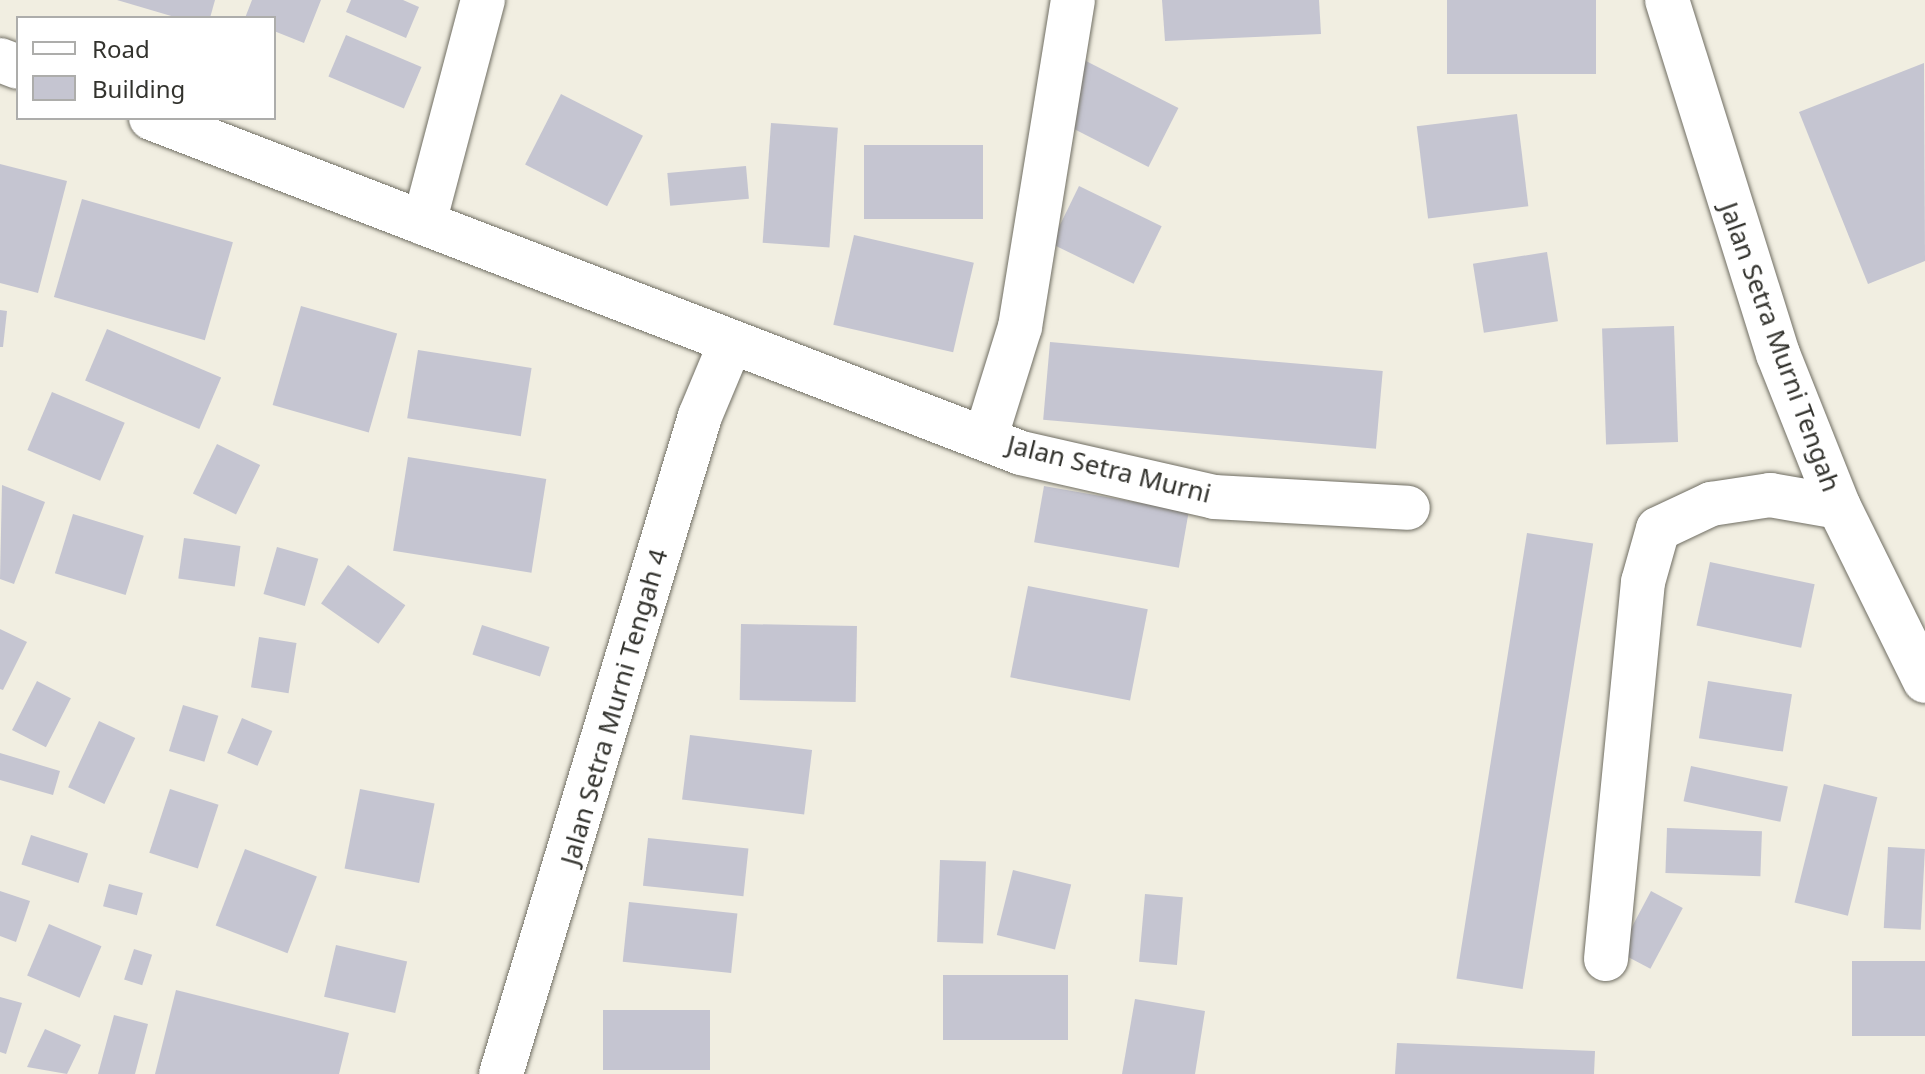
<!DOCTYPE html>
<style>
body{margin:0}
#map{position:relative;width:1925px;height:1074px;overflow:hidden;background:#f1eee1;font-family:"Noto Sans",sans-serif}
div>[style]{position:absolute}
.building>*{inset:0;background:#c5c5d1;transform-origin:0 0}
.roads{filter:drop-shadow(0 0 2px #706e63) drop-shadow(0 0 2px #706e63)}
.street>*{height:44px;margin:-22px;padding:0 22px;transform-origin:22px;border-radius:22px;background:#fff}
span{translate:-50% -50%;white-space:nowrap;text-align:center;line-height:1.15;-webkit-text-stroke:6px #fff;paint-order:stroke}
.street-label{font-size:26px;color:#33332e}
.legend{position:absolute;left:16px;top:16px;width:260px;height:104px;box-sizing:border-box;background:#fff;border:2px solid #adadab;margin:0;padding:10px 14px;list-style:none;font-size:24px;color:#33332e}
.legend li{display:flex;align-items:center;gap:16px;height:40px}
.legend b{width:40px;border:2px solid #adadab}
</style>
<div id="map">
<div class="building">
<i style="clip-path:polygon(117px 0,215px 0,210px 18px,178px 18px)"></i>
<i style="clip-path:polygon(252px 0,321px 0,304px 43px,274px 31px,274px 18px,245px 18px)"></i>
<i style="clip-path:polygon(351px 0,403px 0,419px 7px,406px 38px,346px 12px)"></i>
<i style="clip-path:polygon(1162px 0,1319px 0,1321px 34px,1165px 41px)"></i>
<i style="left:1447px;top:0;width:149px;height:74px"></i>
<i style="left:346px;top:35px;width:82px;height:45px;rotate:23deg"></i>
<i style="left:1084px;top:60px;width:106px;height:66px;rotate:27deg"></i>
<i style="clip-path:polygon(1924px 63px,1925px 261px,1868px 284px,1799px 112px)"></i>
<i style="left:561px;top:94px;width:92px;height:79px;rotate:27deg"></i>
<i style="left:1517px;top:114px;width:93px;height:101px;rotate:83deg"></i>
<i style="left:771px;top:123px;width:67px;height:120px;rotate:4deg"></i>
<i style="left:983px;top:145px;width:74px;height:119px;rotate:90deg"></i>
<i style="clip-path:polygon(0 164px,67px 181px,38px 293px,0 283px)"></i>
<i style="left:746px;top:166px;width:33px;height:79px;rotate:85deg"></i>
<i style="left:1079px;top:186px;width:92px;height:64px;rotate:26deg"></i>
<i style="left:82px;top:199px;width:157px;height:102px;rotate:16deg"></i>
<i style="left:854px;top:235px;width:123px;height:92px;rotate:13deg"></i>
<i style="left:1547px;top:252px;width:70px;height:75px;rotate:81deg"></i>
<i style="left:301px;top:306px;width:100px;height:103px;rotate:16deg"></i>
<i style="clip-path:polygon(0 310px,7px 311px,3px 347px,0 347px)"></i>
<i style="left:1674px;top:326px;width:116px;height:72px;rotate:88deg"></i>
<i style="left:107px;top:329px;width:124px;height:56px;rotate:23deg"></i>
<i style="left:1050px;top:342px;width:334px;height:78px;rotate:5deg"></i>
<i style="left:418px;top:350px;width:115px;height:69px;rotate:9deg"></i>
<i style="left:52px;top:392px;width:79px;height:63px;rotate:23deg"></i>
<i style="left:217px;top:444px;width:48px;height:55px;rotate:26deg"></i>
<i style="left:408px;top:457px;width:140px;height:95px;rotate:9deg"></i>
<i style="clip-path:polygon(2px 485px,45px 502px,14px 584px,0 579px)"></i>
<i style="left:1044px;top:486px;width:147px;height:57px;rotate:10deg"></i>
<i style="left:73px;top:514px;width:74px;height:62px;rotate:17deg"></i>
<i style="left:1527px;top:533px;width:67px;height:451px;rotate:9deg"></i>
<i style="left:184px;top:538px;width:57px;height:41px;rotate:8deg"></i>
<i style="left:277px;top:547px;width:43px;height:49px;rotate:16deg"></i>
<i style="left:1710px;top:562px;width:107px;height:65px;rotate:12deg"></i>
<i style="left:348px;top:565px;width:70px;height:47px;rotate:35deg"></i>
<i style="left:1028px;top:586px;width:122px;height:93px;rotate:11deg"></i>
<i style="left:741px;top:624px;width:116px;height:76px;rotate:1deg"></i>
<i style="left:482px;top:625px;width:71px;height:31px;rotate:18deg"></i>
<i style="clip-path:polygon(0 629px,27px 642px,3px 690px,0 689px)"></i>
<i style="left:259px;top:637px;width:38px;height:51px;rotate:9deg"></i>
<i style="left:37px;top:681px;width:38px;height:55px;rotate:27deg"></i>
<i style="left:1708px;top:681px;width:85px;height:58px;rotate:9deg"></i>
<i style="left:183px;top:705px;width:37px;height:48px;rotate:17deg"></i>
<i style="left:242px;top:718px;width:33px;height:38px;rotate:23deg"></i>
<i style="left:99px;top:721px;width:40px;height:73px;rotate:25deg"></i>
<i style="left:690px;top:735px;width:123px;height:65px;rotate:7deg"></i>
<i style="clip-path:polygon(0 753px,60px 771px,53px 795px,0 780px)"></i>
<i style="left:1691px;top:766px;width:99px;height:36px;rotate:12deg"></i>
<i style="left:1824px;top:784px;width:55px;height:122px;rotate:14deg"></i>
<i style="left:170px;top:789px;width:51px;height:67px;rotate:18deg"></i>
<i style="left:360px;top:789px;width:76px;height:81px;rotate:11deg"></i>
<i style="left:1667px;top:828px;width:95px;height:45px;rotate:2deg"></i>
<i style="left:31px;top:835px;width:60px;height:31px;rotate:18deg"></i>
<i style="left:648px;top:838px;width:101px;height:48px;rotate:6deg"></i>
<i style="left:1888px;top:847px;width:37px;height:81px;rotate:3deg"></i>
<i style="left:245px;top:849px;width:77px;height:82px;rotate:21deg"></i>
<i style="left:940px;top:860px;width:46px;height:82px;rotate:2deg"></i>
<i style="left:1013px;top:870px;width:60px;height:67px;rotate:14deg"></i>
<i style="left:109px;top:884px;width:35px;height:23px;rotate:15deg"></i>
<i style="clip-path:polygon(0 891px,30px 901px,16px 942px,0 936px)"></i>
<i style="left:1651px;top:891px;width:36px;height:69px;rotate:28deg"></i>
<i style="left:1145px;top:894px;width:38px;height:68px;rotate:5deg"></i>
<i style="left:629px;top:902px;width:109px;height:60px;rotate:6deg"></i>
<i style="left:49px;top:924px;width:57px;height:56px;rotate:23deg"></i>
<i style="left:336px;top:945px;width:73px;height:53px;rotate:13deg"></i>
<i style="left:134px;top:949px;width:19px;height:32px;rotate:18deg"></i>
<i style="left:1852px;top:961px;width:73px;height:75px"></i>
<i style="left:943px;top:975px;width:125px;height:65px"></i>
<i style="clip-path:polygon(176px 990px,349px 1033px,339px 1074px,155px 1074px)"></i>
<i style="clip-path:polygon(0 997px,22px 1003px,6px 1054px,0 1052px)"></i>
<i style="clip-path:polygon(1135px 999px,1205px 1011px,1195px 1074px,1122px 1074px)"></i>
<i style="left:603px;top:1010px;width:107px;height:60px"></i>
<i style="clip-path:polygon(114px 1015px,148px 1024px,135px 1074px,98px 1074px)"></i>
<i style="clip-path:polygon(45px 1029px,81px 1045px,67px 1074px,27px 1067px)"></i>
<i style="clip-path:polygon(1397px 1043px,1595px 1051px,1594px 1074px,1395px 1074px)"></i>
</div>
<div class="roads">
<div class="street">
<i style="left:1667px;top:0;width:371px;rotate:72.6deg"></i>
<i style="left:1778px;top:354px;width:165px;rotate:68.3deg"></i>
<i style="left:1839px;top:507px;width:194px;rotate:63.7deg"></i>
<i style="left:0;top:60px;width:19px;rotate:21deg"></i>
<i style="left:151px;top:118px;width:932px;rotate:21.06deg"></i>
<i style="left:1021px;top:453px;width:198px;rotate:12.8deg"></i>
<i style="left:1214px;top:497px;width:194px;rotate:3.2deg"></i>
<i style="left:424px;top:223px;width:231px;rotate:-75.2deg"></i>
<i style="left:986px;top:436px;width:114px;rotate:-72.7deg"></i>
<i style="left:1020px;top:327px;width:331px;rotate:-80.8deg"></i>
<i style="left:1606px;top:959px;width:379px;rotate:-84.4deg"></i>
<i style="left:1643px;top:582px;width:55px;rotate:-74.2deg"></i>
<i style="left:1658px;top:529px;width:59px;rotate:-25.3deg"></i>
<i style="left:1711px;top:504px;width:60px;rotate:-8.7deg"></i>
<i style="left:1770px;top:495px;width:70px;rotate:9.9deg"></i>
<i style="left:501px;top:1074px;width:687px;rotate:-73.17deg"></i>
<i style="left:700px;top:416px;width:80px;rotate:-67.3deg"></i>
</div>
</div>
<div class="street-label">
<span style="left:1780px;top:347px;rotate:70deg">Jalan Setra Murni Tengah</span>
<span style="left:1109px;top:469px;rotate:14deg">Jalan Setra Murni</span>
<span style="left:614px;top:707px;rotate:-74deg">Jalan Setra Murni Tengah 4</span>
</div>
<ul class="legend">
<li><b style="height:10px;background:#fff"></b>Road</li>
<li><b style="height:22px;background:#c5c5d1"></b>Building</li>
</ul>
</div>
